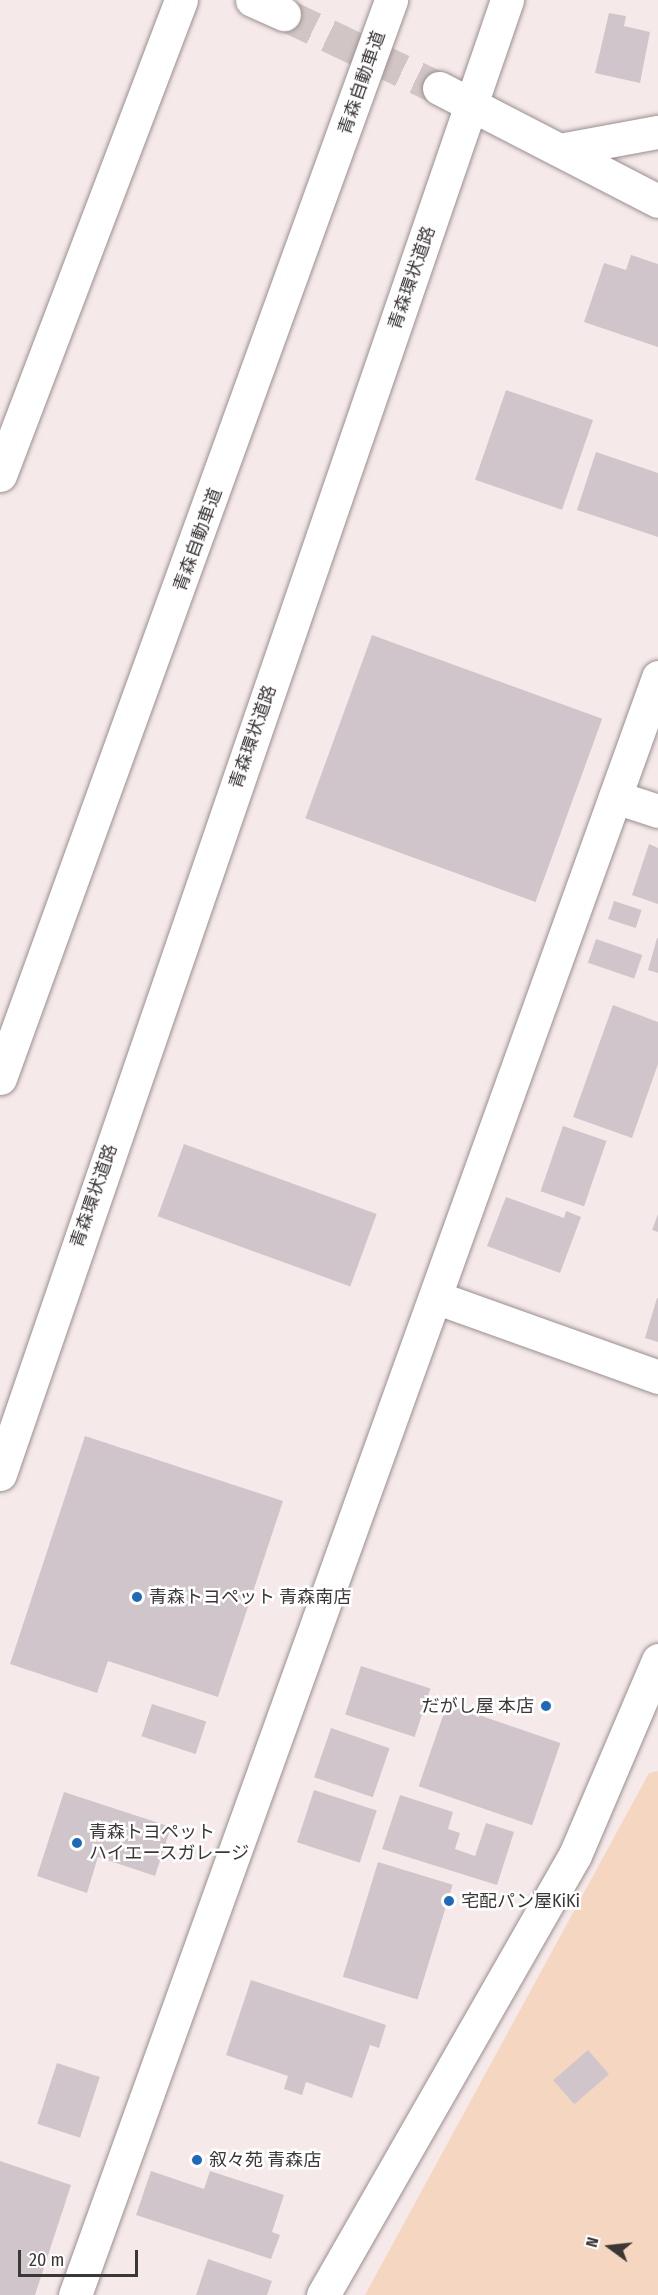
<!DOCTYPE html>
<meta charset="utf-8">
<style>
body{margin:0}
#map{position:relative;width:658px;height:2295px;overflow:hidden;background:#f6e9ea;font-family:"Fira Sans Condensed","Noto Sans JP",sans-serif}
div>[style]{position:absolute}
.green>*{inset:0;background:#f5d6c0}
.building>*{inset:0;background:#d0c5ca;transform-origin:0 0}
.minor-tunnel>*{height:33px;margin-top:-16.5px;transform-origin:0;background:repeating-linear-gradient(90deg,#d1c5c6 0 33px,transparent 0 49px)}
.roads{filter:drop-shadow(0 0 2px #9a8f90) drop-shadow(0 0 2px #9a8f90)}
.minor>*{height:33px;margin:-16.5px;padding:0 16.5px;transform-origin:16.5px;border-radius:16.5px;background:#fff}
.highway>*{height:33px;margin:-16.5px;padding:0 16.5px;transform-origin:16.5px;border-radius:16.5px;background:#fff}
.dots>*{width:16px;height:16px;translate:-50% -50%;box-sizing:border-box;border:3px solid #fff;border-radius:50%}
span{translate:-50% -50%;white-space:nowrap;text-align:center;line-height:1.15;-webkit-text-stroke:5px #fff;paint-order:stroke}
.street-label{font-size:18px;color:#3c3737}
.poi-label{font-size:18px;color:#3c3737}
.left{translate:0 -50%;text-align:left}
.right{translate:-100% -50%;text-align:right}
.north{position:absolute;left:580px;top:2217px;width:60px;height:60px;-webkit-text-stroke:4px #fff;paint-order:stroke;rotate:285deg;font-size:16px;font-weight:700;line-height:24px;text-align:center;color:#3c3737}
.north::after{content:'';display:block;margin:auto;width:21px;height:27px;background:#3c3737;clip-path:polygon(50% 0,100% 100%,50% 72%,0 100%)}
.scale{position:absolute;left:18px;top:2250px;width:120px;height:27px;box-sizing:border-box;border:3px solid #3c3737;border-top:0;padding-left:8px;font-size:18px;line-height:21px;white-space:nowrap;color:#3c3737;-webkit-text-stroke:4px #fff;paint-order:stroke}
</style>
<div id="map">
<div class="green">
<i style="clip-path:polygon(658px 1771px,658px 2295px,365px 2295px,649px 1773px)"></i>
</div>
<div class="building">
<i style="clip-path:polygon(609px 13px,626px 16px,624px 26px,650px 32px,640px 83px,595px 73px)"></i>
<i style="clip-path:polygon(631px 255px,658px 264px,658px 347px,584px 322px,604px 263px,626px 270px)"></i>
<i style="left:506px;top:390px;width:92px;height:95px;rotate:19deg"></i>
<i style="clip-path:polygon(596px 452px,658px 473px,658px 537px,577px 510px)"></i>
<i style="left:372px;top:635px;width:245px;height:195px;rotate:20deg"></i>
<i style="clip-path:polygon(649px 844px,658px 848px,658px 904px,632px 895px)"></i>
<i style="left:614px;top:901px;width:29px;height:19px;rotate:18deg"></i>
<i style="clip-path:polygon(657px 938px,658px 938px,658px 973px,648px 970px)"></i>
<i style="left:596px;top:939px;width:49px;height:25px;rotate:19deg"></i>
<i style="clip-path:polygon(613px 1005px,658px 1022px,658px 1064px,632px 1138px,573px 1117px)"></i>
<i style="left:563px;top:1126px;width:46px;height:69px;rotate:19deg"></i>
<i style="left:184px;top:1144px;width:205px;height:77px;rotate:20deg"></i>
<i style="clip-path:polygon(506px 1197px,564px 1218px,566px 1211px,581px 1217px,560px 1273px,487px 1246px)"></i>
<i style="clip-path:polygon(658px 1214px,658px 1232px,652px 1230px)"></i>
<i style="clip-path:polygon(657px 1298px,658px 1298px,658px 1342px,645px 1338px)"></i>
<i style="clip-path:polygon(85px 1436px,283px 1501px,218px 1697px,108px 1661px,97px 1693px,10px 1664px)"></i>
<i style="left:361px;top:1666px;width:73px;height:51px;rotate:18deg"></i>
<i style="left:152px;top:1704px;width:57px;height:34px;rotate:18deg"></i>
<i style="left:447px;top:1704px;width:120px;height:87px;rotate:19deg"></i>
<i style="left:331px;top:1728px;width:62px;height:52px;rotate:19deg"></i>
<i style="left:314px;top:1790px;width:66px;height:55px;rotate:18deg"></i>
<i style="clip-path:polygon(64px 1792px,171px 1827px,155px 1876px,98px 1857px,87px 1893px,37px 1876px)"></i>
<i style="clip-path:polygon(400px 1795px,453px 1812px,448px 1829px,460px 1833px,455px 1849px,475px 1856px,486px 1823px,514px 1832px,497px 1885px,382px 1849px)"></i>
<i style="left:378px;top:1862px;width:78px;height:120px;rotate:17deg"></i>
<i style="clip-path:polygon(251px 1980px,386px 2025px,379px 2048px,370px 2045px,352px 2098px,306px 2082px,302px 2095px,284px 2089px,288px 2076px,226px 2055px)"></i>
<i style="left:588px;top:2050px;width:32px;height:46px;rotate:49deg"></i>
<i style="left:57px;top:2063px;width:45px;height:64px;rotate:18deg"></i>
<i style="clip-path:polygon(0 2161px,71px 2185px,35px 2295px,0 2295px)"></i>
<i style="clip-path:polygon(151px 2171px,204px 2189px,210px 2171px,284px 2195px,272px 2232px,280px 2235px,271px 2259px,136px 2215px)"></i>
<i style="clip-path:polygon(208px 2259px,272px 2281px,267px 2295px,196px 2295px)"></i>
</div>
<div class="minor-tunnel">
<i style="left:284px;top:14px;width:172px;rotate:25.5deg"></i>
</div>
<div class="roads">
<div class="minor">
<i style="left:252px;top:0;width:35px;rotate:24deg"></i>
<i style="left:439px;top:88px;width:246px;rotate:27.3deg"></i>
<i style="left:565px;top:149px;width:95px;rotate:-10.4deg"></i>
<i style="left:615px;top:797px;width:45px;rotate:18deg"></i>
<i style="left:435px;top:1297px;width:237px;rotate:19.7deg"></i>
<i style="left:75px;top:2295px;width:1720px;rotate:-70.18deg"></i>
<i style="left:323px;top:2295px;width:507px;rotate:-60.2deg"></i>
<i style="left:575px;top:1855px;width:212px;rotate:-66.9deg"></i>
</div>
<div class="highway">
<i style="left:0;top:475px;width:508px;rotate:-69.14deg"></i>
<i style="left:0;top:1078px;width:1147px;rotate:-70.06deg"></i>
<i style="left:0;top:1474px;width:1559px;rotate:-71.02deg"></i>
</div>
</div>
<div class="dots">
<i style="left:137px;top:1597px;background:#1f69b8"></i>
<i style="left:546px;top:1706px;background:#1f69b8"></i>
<i style="left:77px;top:1843px;background:#1f69b8"></i>
<i style="left:449px;top:1901px;background:#1f69b8"></i>
<i style="left:197px;top:2160px;background:#1f69b8"></i>
</div>
<div class="street-label">
<span style="left:362px;top:83px;rotate:-71deg">青森自動車道</span>
<span style="left:412px;top:278px;rotate:-71deg">青森環状道路</span>
<span style="left:198px;top:540px;rotate:-70deg">青森自動車道</span>
<span style="left:253px;top:737px;rotate:-71deg">青森環状道路</span>
<span style="left:94px;top:1196px;rotate:-71deg">青森環状道路</span>
</div>
<div class="poi-label">
<span class="left" style="left:149px;top:1597px">青森トヨペット 青森南店</span>
<span class="right" style="left:534px;top:1706px">だがし屋 本店</span>
<span class="left" style="left:89px;top:1843px">青森トヨペット<br>ハイエースガレージ</span>
<span class="left" style="left:461px;top:1901px">宅配パン屋KiKi</span>
<span class="left" style="left:209px;top:2160px">叙々苑 青森店</span>
</div>
<div class="north">N</div>
<div class="scale">20 m</div>
</div>
